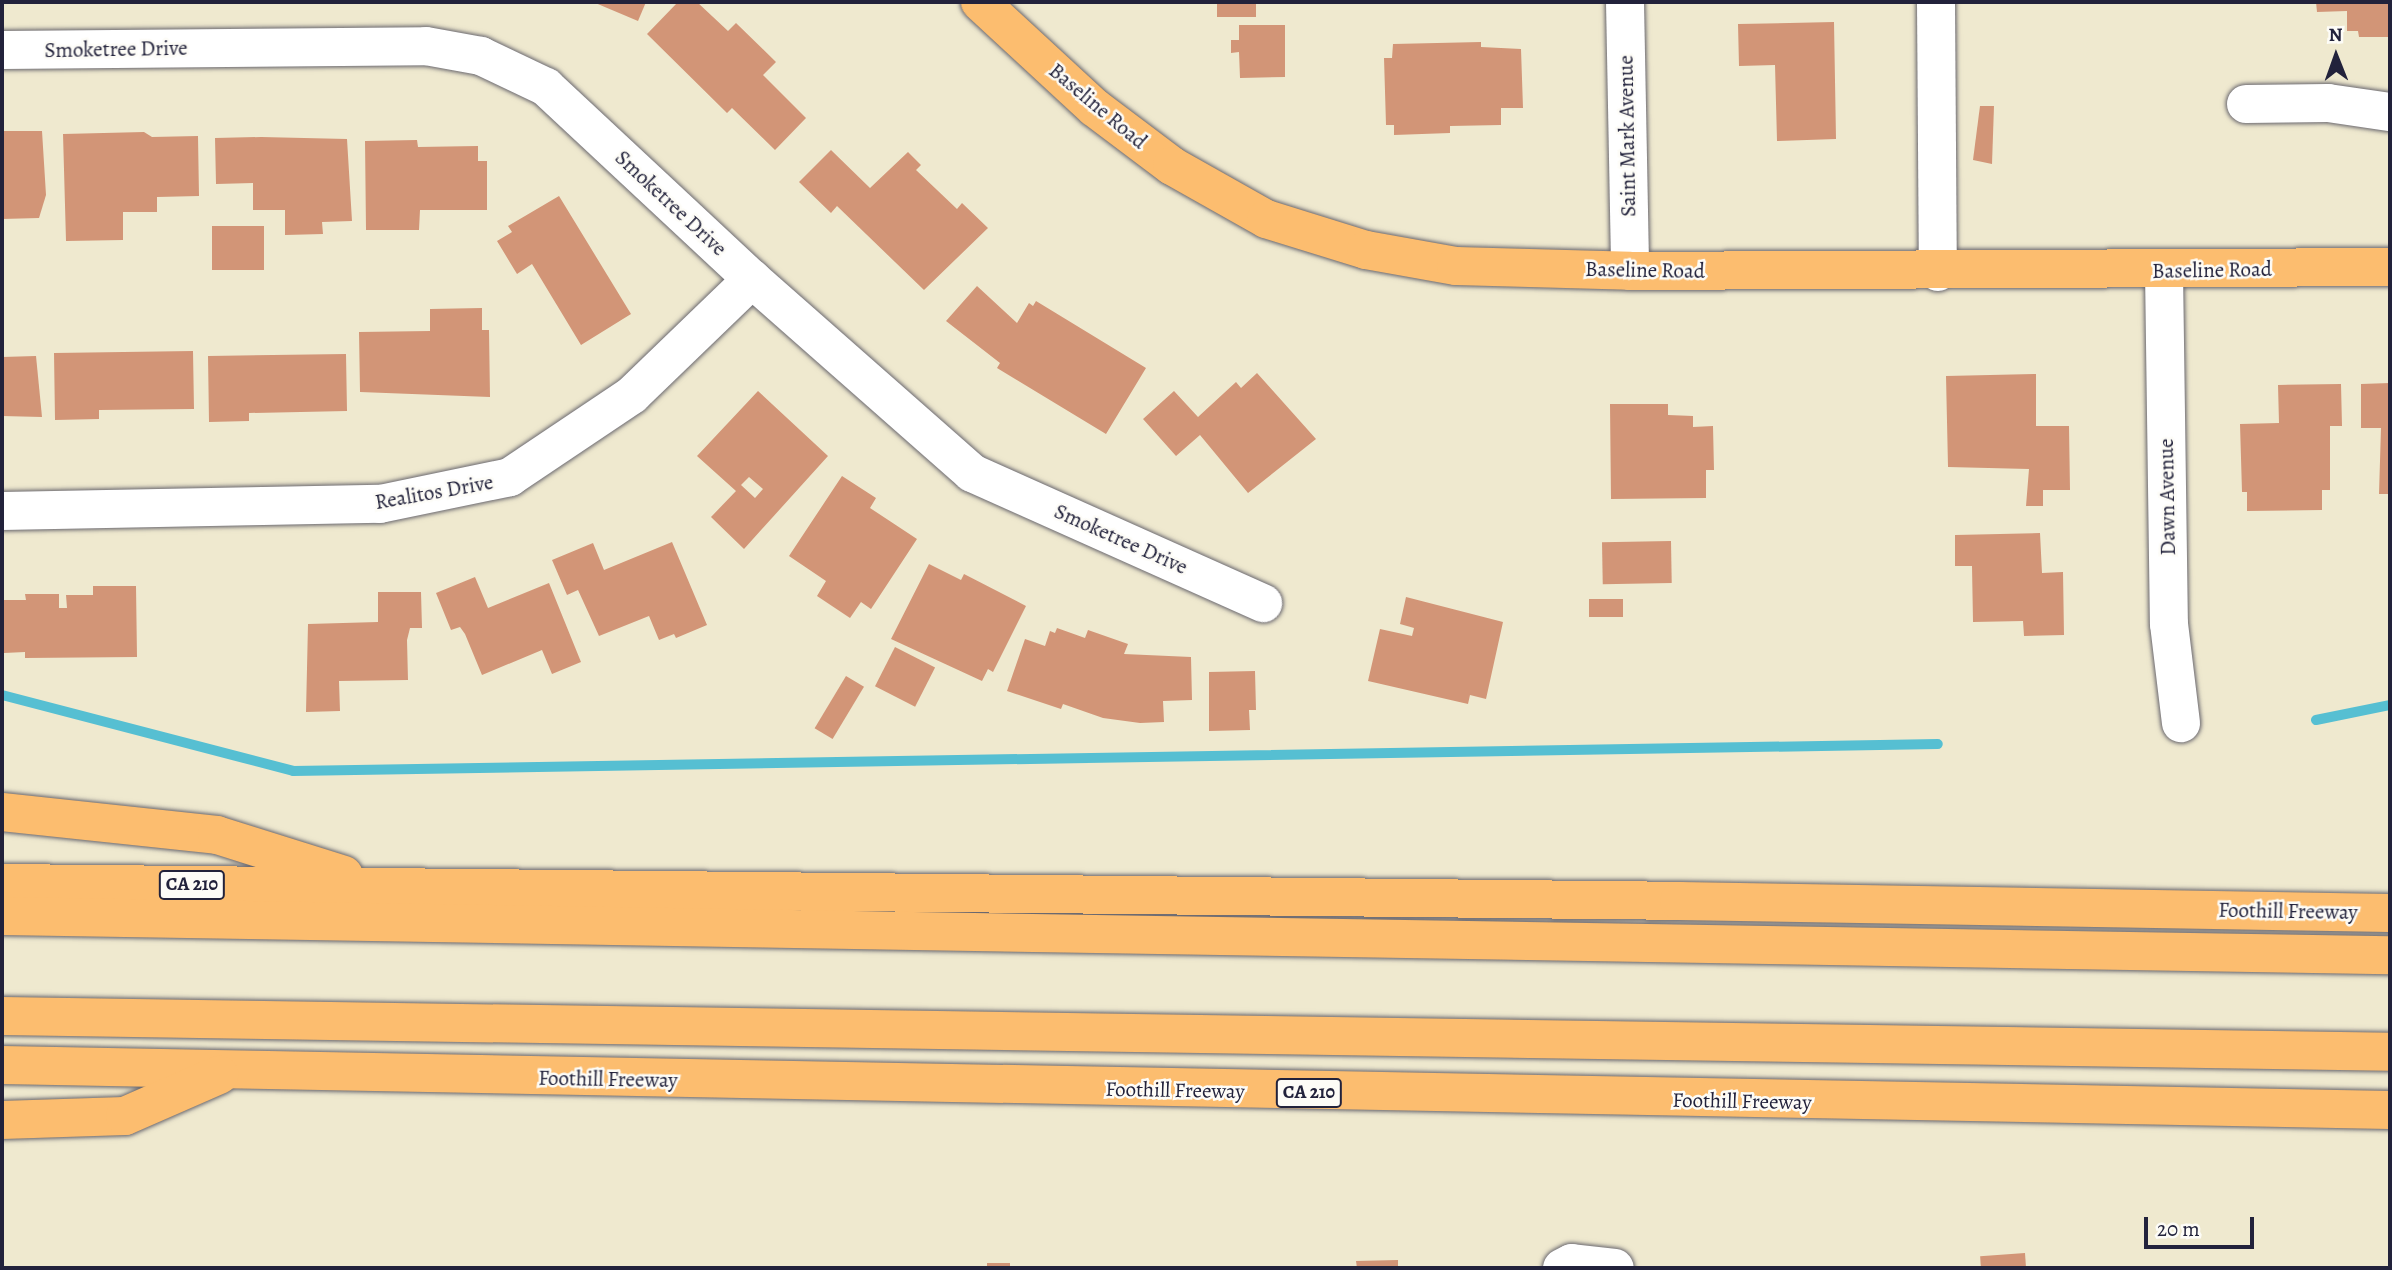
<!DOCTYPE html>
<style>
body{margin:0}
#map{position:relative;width:2392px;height:1270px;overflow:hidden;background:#efe9cf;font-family:Alegreya,serif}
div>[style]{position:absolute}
.stream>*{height:10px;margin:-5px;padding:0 5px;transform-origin:5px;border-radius:5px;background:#56bfd2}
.building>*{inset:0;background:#d29577;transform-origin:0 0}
.roads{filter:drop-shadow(0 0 2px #6a686f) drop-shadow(0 0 2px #6a686f)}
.minor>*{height:38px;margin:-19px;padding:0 19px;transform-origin:19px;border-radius:19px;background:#fff}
.major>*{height:38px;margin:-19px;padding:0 19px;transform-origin:19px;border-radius:19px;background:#fcbd6f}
.highway>*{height:38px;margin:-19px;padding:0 19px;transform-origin:19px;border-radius:19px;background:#fcbd6f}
span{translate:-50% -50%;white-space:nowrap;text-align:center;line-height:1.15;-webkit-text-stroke:5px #fdfcf7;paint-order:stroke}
.shield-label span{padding:2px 5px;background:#fdfcf7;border:2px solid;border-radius:5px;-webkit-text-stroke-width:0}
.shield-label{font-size:19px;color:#22223b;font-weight:700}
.street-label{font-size:21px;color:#22223b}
.frame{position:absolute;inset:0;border:4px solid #22223b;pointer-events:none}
.north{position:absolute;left:2301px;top:21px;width:70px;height:70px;-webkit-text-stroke:5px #fdfcf7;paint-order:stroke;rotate:359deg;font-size:19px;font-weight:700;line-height:28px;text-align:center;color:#22223b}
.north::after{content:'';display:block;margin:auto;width:24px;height:32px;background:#22223b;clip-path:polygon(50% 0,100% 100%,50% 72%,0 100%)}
.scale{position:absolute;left:2144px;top:1217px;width:110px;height:32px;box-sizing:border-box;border:4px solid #22223b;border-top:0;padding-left:9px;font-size:21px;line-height:24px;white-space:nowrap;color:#22223b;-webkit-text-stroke:5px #fdfcf7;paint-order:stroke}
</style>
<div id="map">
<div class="stream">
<i style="left:2px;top:695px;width:301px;rotate:14.6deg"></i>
<i style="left:293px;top:771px;width:1645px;rotate:-0.94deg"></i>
<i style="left:2316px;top:720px;width:76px;rotate:-11.5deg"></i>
</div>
<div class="building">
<i style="clip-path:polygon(593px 2px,646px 2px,638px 21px)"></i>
<i style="clip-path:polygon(678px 2px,697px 2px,728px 31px,736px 23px,776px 62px,763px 75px,806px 118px,775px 150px,732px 108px,727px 113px,647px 34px)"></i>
<i style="left:1217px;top:2px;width:39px;height:15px"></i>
<i style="clip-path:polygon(2316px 2px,2390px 2px,2390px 37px,2359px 37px,2358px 31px,2347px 31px,2347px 11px,2317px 12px)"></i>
<i style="clip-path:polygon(1834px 22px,1836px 139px,1777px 141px,1775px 65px,1739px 66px,1738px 24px)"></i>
<i style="clip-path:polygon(1239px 25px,1285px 25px,1285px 77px,1240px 78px,1239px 52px,1231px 53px,1231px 40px,1239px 40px)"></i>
<i style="clip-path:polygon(1481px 42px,1481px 47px,1521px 49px,1523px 108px,1501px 108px,1501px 125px,1450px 126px,1450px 133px,1394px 135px,1394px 125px,1386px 125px,1384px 58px,1392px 58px,1393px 44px)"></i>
<i style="clip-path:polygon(1980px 106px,1994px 106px,1992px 164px,1973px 160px)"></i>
<i style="clip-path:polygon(2px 131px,42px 131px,46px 195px,39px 218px,2px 219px)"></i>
<i style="clip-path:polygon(144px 132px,152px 137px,198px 136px,199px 196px,157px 197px,157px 212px,123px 212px,123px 240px,66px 241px,63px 134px)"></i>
<i style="clip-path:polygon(261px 137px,347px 139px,352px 221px,322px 222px,323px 234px,285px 235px,285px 210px,253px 210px,253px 183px,216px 184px,215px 138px)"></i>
<i style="clip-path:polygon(417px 140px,418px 147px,478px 146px,478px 161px,487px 161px,487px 210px,420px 210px,419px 230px,366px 230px,365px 141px)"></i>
<i style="clip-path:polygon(831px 150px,870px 188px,908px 152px,921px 165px,916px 170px,957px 209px,962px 203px,988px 228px,924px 290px,837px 206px,831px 213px,799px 182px)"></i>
<i style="clip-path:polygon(559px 196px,631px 314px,581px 345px,532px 264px,517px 274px,497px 241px,512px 232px,508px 226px)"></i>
<i style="left:264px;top:226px;width:44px;height:52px;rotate:90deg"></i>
<i style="clip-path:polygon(977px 286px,1017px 323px,1029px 303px,1033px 306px,1036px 301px,1146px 368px,1106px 434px,997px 368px,1000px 363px,946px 321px)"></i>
<i style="clip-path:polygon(482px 308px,482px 330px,489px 330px,490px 397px,360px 392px,359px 332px,430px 331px,430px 309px)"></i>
<i style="clip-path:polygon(193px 351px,194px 409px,99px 410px,99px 419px,55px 420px,54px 353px)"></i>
<i style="clip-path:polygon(346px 354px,347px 411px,249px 413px,249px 421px,209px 422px,208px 356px)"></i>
<i style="clip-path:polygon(36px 356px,42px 417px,2px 416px,2px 357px)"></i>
<i style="clip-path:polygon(1257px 373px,1316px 439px,1248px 493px,1200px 435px,1176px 456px,1143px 419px,1174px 391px,1198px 417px,1236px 382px,1241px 388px)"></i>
<i style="clip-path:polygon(2036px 374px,2036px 426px,2069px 426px,2070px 490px,2043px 490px,2043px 506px,2026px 506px,2029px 469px,1948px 467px,1946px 376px)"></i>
<i style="clip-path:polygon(2390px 383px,2390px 494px,2379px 494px,2381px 428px,2361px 428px,2361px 384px)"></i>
<i style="clip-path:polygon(2341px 384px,2342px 426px,2330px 426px,2330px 490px,2322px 490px,2322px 510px,2247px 511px,2247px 492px,2242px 492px,2240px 424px,2279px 423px,2278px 385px)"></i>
<i style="clip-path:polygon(evenodd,758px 391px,828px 456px,744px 549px,711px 517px,736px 491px,697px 456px,758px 391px,749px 477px,763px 489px,755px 498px,741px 485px,749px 477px)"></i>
<i style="clip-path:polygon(1610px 404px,1668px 404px,1668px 415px,1693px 416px,1693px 427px,1713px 426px,1714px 470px,1706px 470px,1706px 498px,1611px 499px)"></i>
<i style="clip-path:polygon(842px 476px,876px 498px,870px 508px,917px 539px,871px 609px,861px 602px,850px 618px,817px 596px,826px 581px,789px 556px)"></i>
<i style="clip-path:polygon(2040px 533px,2042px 573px,2063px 572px,2064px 635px,2024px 636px,2023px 621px,1973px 622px,1972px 566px,1955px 566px,1955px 535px)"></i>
<i style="left:1671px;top:541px;width:42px;height:69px;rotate:89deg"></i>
<i style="clip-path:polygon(672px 542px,707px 625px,676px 638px,674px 634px,659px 640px,649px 616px,599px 636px,578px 590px,567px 595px,552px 560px,593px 543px,604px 570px)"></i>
<i style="clip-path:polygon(929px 564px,961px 580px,964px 574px,1026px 606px,993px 672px,988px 669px,982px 681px,891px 639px)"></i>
<i style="clip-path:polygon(475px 577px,488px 608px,549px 583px,581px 662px,552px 674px,542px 650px,482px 675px,465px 634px,460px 627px,451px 630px,436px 593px)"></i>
<i style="clip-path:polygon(93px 586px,136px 586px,137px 657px,25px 658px,25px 652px,4px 653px,3px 600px,26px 600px,25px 594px,59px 594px,59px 608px,67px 608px,66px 595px,93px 595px)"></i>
<i style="clip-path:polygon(378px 592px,421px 592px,422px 628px,410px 628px,407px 640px,408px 680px,339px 681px,340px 711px,306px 712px,308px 624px,378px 622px)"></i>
<i style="clip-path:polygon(1406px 597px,1503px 622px,1486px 699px,1470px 695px,1468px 704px,1368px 681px,1380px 629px,1412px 636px,1414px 628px,1400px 624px)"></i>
<i style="left:1623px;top:599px;width:18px;height:34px;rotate:90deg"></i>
<i style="clip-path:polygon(1057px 628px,1085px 638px,1088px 630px,1128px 644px,1124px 654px,1191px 657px,1192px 700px,1163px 701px,1164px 722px,1140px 723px,1103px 718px,1063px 704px,1061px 709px,1007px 691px,1025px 639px,1045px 646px,1050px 631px,1055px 633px)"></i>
<i style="left:895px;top:647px;width:45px;height:44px;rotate:27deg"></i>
<i style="clip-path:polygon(1255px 671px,1256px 710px,1249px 710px,1250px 730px,1209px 731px,1209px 672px)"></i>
<i style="left:846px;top:676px;width:21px;height:61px;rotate:31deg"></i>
<i style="left:2025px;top:1253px;width:15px;height:45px;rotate:86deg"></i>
<i style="clip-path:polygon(1398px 1260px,1398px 1268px,1357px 1268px,1356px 1261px)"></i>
<i style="left:987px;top:1263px;width:23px;height:5px"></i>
</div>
<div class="roads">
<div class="minor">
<i style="left:1625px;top:2px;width:269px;rotate:88.9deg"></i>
<i style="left:1936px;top:2px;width:270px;rotate:89.6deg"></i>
<i style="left:2px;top:50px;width:424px;rotate:-0.5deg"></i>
<i style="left:426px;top:46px;width:56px;rotate:10.3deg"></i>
<i style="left:481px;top:56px;width:72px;rotate:25.5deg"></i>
<i style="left:546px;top:87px;width:282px;rotate:43deg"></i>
<i style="left:752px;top:279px;width:293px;rotate:41.4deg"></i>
<i style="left:972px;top:473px;width:319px;rotate:24.1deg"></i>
<i style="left:2246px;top:104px;width:82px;rotate:-0.7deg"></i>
<i style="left:2328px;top:103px;width:63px;rotate:8.3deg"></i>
<i style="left:2164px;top:271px;width:353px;rotate:89.2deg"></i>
<i style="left:2169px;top:624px;width:100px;rotate:83.1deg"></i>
<i style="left:2px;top:511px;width:378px;rotate:-1.1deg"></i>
<i style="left:380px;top:504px;width:133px;rotate:-11.7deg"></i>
<i style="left:510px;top:477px;width:147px;rotate:-33.9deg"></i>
<i style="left:632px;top:395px;width:167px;rotate:-44deg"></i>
<i style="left:1562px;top:1268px;width:11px;rotate:-27deg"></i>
<i style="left:1572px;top:1263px;width:43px;rotate:6.6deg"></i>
</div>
<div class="major">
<i style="left:980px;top:2px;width:156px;rotate:42.7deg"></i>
<i style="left:1095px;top:108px;width:96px;rotate:37deg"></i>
<i style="left:1172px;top:166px;width:108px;rotate:29.4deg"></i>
<i style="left:1266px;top:219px;width:105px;rotate:17.2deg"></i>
<i style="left:1366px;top:250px;width:91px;rotate:10.1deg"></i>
<i style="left:1456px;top:266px;width:174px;rotate:1.6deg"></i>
<i style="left:1630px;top:271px;width:760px;rotate:-0.3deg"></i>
</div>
<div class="highway">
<i style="left:2px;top:812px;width:216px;rotate:6.1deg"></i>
<i style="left:217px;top:835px;width:133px;rotate:17.5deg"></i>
<i style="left:2px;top:883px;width:1677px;rotate:0.61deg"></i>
<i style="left:1679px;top:901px;width:711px;rotate:0.97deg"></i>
<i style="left:2px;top:916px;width:2388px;rotate:0.94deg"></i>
<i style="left:2px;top:1016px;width:2388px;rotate:0.86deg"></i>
<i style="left:2px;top:1065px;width:2388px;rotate:1.08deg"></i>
<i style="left:2px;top:1120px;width:123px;rotate:-1.9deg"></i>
<i style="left:125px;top:1116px;width:103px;rotate:-23.6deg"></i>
</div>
</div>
<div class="shield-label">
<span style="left:192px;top:885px">CA 210</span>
<span style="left:1309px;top:1093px">CA 210</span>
</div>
<div class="street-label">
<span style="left:116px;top:49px;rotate:-1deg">Smoketree Drive</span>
<span style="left:1098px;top:106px;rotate:40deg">Baseline Road</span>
<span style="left:1627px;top:136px;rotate:-91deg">Saint Mark Avenue</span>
<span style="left:671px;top:203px;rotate:43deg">Smoketree Drive</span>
<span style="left:1645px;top:270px;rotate:1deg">Baseline Road</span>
<span style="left:2212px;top:270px;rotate:-1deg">Baseline Road</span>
<span style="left:434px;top:492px;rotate:-10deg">Realitos Drive</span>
<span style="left:2167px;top:497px;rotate:-91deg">Dawn Avenue</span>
<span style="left:1121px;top:539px;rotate:24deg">Smoketree Drive</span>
<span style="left:2288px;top:911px;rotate:1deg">Foothill Freeway</span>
<span style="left:608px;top:1079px;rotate:1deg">Foothill Freeway</span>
<span style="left:1175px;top:1090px;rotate:1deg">Foothill Freeway</span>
<span style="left:1742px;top:1101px;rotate:1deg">Foothill Freeway</span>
</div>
<div class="frame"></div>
<div class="north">N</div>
<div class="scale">20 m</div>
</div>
